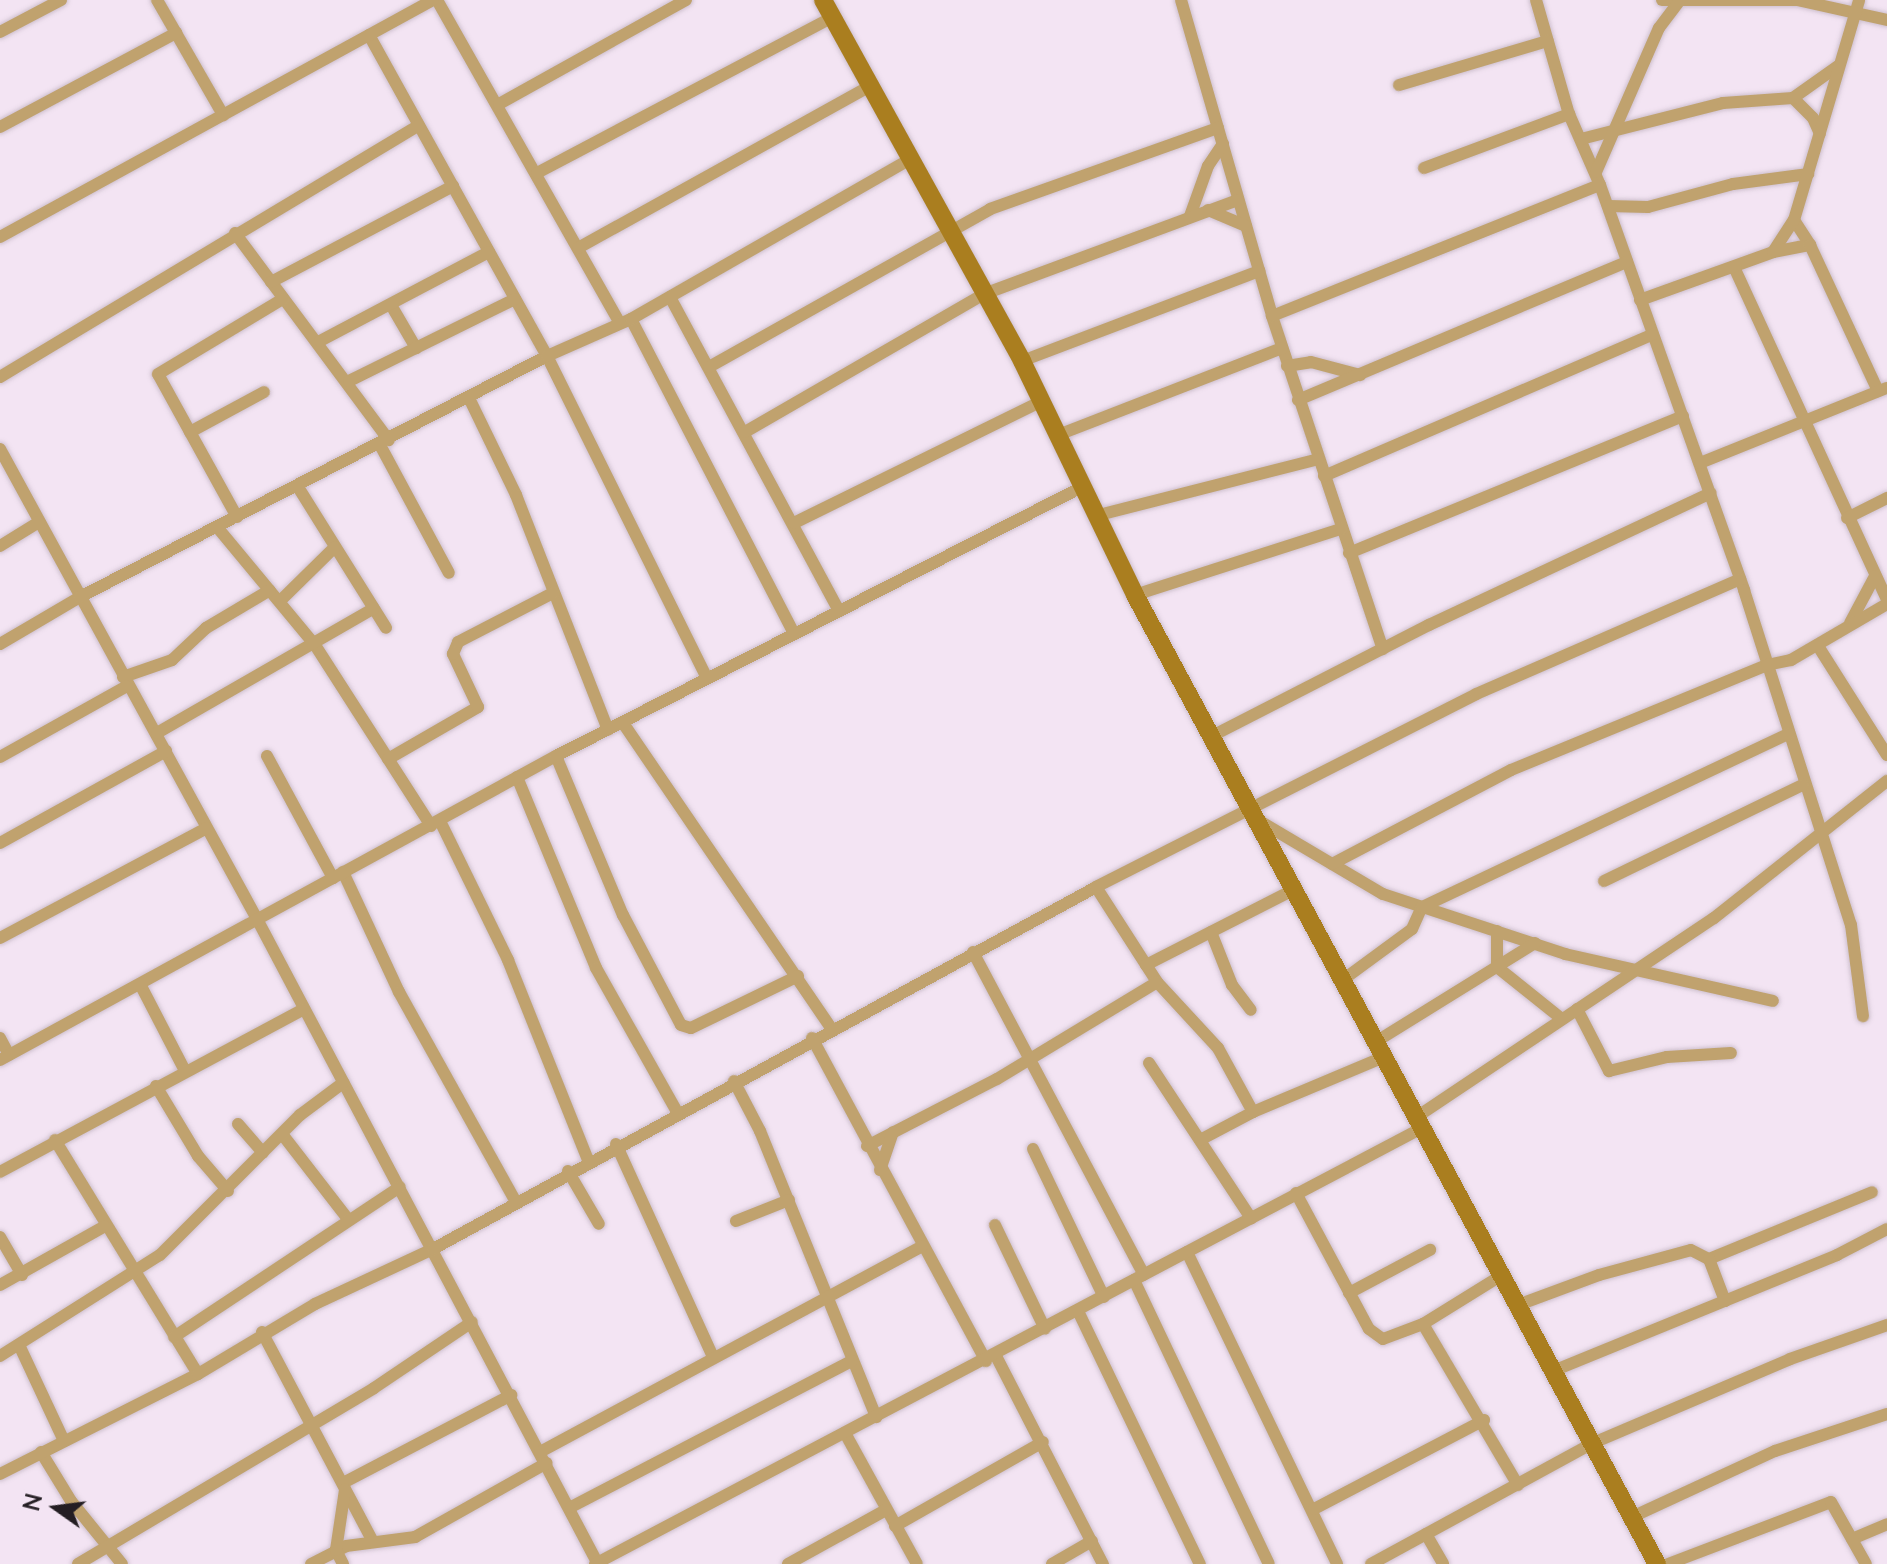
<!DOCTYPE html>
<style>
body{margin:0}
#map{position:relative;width:1887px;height:1564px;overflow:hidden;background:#f3e4f3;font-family:Lato,sans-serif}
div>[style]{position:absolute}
.roads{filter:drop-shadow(0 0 2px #cec0ce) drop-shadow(0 0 2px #cec0ce)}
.street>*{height:12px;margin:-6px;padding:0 6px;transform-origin:6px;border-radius:6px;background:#c0a26e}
.secondary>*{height:18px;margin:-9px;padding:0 9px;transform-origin:9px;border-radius:9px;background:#aa7e1f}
span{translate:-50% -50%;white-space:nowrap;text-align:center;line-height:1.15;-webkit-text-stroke:6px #f3e4f3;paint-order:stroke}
.north{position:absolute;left:16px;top:1468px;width:80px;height:80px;-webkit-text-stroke:6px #f3e4f3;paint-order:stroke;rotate:284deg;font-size:22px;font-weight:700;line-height:32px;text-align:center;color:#241e23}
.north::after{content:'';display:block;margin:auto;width:28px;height:36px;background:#241e23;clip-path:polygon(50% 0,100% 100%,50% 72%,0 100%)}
</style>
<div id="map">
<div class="roads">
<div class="street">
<i style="left:157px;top:0;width:133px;rotate:60.1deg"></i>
<i style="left:437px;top:0;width:371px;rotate:60.5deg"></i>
<i style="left:1181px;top:0;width:329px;rotate:73.9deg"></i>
<i style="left:1272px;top:316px;width:351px;rotate:71.6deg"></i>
<i style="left:1536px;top:0;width:119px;rotate:73.9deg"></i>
<i style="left:1569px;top:114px;width:77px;rotate:66.4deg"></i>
<i style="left:1600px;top:185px;width:430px;rotate:70.4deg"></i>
<i style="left:1744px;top:590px;width:352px;rotate:72.3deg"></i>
<i style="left:1851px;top:925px;width:92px;rotate:82.5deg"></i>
<i style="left:1662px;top:0;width:135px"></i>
<i style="left:1797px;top:0;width:92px;rotate:12.5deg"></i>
<i style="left:0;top:32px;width:69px;rotate:-27.7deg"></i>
<i style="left:369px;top:35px;width:367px;rotate:61deg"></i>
<i style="left:547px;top:356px;width:360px;rotate:63.6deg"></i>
<i style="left:1399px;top:85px;width:155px;rotate:-16.5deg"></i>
<i style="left:1793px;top:98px;width:28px;rotate:45deg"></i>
<i style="left:1813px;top:118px;width:17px;rotate:66deg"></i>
<i style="left:499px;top:104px;width:214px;rotate:-29.1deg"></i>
<i style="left:0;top:127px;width:200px;rotate:-28.1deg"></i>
<i style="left:1581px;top:139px;width:146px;rotate:-14.2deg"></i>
<i style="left:1723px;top:103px;width:70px;rotate:-4.1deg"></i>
<i style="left:1793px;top:98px;width:55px;rotate:-35.4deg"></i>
<i style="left:1424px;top:168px;width:155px;rotate:-20.4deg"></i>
<i style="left:1596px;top:172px;width:157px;rotate:-66.4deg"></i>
<i style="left:1659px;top:28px;width:34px;rotate:-53deg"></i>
<i style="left:537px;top:173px;width:335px;rotate:-27.8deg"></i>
<i style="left:1608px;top:206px;width:40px;rotate:1.4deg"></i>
<i style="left:1648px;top:207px;width:88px;rotate:-15.1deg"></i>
<i style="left:1733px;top:184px;width:76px;rotate:-7.6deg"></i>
<i style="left:1208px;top:210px;width:41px;rotate:22.8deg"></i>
<i style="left:1190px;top:216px;width:53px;rotate:-70.2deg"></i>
<i style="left:1208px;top:166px;width:27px;rotate:-56deg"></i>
<i style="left:1794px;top:220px;width:30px;rotate:57deg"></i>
<i style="left:235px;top:233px;width:258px;rotate:53.4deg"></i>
<i style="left:0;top:237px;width:493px;rotate:-28.7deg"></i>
<i style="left:578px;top:248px;width:334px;rotate:-29deg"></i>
<i style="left:1773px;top:252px;width:38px;rotate:-57deg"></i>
<i style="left:1794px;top:220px;width:229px;rotate:-73.5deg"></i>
<i style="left:1734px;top:267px;width:366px;rotate:65.3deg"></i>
<i style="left:271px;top:282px;width:206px;rotate:-27.8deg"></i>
<i style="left:670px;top:297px;width:357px;rotate:61.7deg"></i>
<i style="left:1640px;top:300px;width:141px;rotate:-19.8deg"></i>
<i style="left:1773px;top:252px;width:38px;rotate:-11deg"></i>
<i style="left:1810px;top:245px;width:161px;rotate:65deg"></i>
<i style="left:391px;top:305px;width:50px;rotate:59.8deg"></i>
<i style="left:1272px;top:316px;width:353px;rotate:-21.8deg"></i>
<i style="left:631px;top:319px;width:355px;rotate:62.6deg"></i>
<i style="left:320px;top:341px;width:191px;rotate:-27.8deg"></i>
<i style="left:1022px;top:361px;width:254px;rotate:-20.8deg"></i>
<i style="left:1287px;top:366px;width:24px;rotate:-9deg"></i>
<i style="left:1311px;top:362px;width:51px;rotate:14.9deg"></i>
<i style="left:709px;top:367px;width:322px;rotate:-29.3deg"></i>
<i style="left:990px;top:209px;width:242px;rotate:-19.6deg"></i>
<i style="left:0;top:377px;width:488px;rotate:-31deg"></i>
<i style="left:349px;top:381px;width:185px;rotate:-26.3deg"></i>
<i style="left:469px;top:398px;width:108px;rotate:64.1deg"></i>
<i style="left:516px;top:495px;width:252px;rotate:68.6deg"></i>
<i style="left:1298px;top:400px;width:357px;rotate:-22.8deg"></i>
<i style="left:190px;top:432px;width:84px;rotate:-28.4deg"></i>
<i style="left:745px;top:432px;width:276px;rotate:-30deg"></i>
<i style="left:984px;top:294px;width:271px;rotate:-20.3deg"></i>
<i style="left:1058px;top:435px;width:240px;rotate:-21.2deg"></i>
<i style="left:380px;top:445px;width:145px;rotate:61.7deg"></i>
<i style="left:0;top:449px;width:536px;rotate:61.33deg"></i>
<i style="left:257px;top:919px;width:730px;rotate:62.14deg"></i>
<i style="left:1700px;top:463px;width:201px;rotate:-21.9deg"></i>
<i style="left:1324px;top:476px;width:357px;rotate:-23.3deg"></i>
<i style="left:298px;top:487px;width:166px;rotate:58deg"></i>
<i style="left:1095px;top:516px;width:230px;rotate:-14.3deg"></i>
<i style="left:237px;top:517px;width:163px;rotate:-118.9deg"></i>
<i style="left:158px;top:374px;width:146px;rotate:-31deg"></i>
<i style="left:1847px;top:518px;width:45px;rotate:-26.6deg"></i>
<i style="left:794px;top:523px;width:276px;rotate:-26.2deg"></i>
<i style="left:217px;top:527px;width:153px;rotate:50.3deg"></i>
<i style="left:315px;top:645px;width:215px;rotate:57.3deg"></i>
<i style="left:0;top:546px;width:46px;rotate:-31.6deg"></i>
<i style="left:1349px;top:553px;width:361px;rotate:-22.3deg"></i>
<i style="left:1135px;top:595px;width:216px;rotate:-17.8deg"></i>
<i style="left:280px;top:601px;width:77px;rotate:-44.5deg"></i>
<i style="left:1850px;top:623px;width:53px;rotate:-62deg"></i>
<i style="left:0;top:644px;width:93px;rotate:-30.4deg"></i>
<i style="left:80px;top:597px;width:526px;rotate:-27.3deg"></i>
<i style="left:547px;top:356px;width:92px;rotate:-23.8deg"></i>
<i style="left:631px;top:319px;width:322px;rotate:-29.8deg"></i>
<i style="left:1818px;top:646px;width:129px;rotate:57.7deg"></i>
<i style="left:123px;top:677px;width:52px;rotate:-19.1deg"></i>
<i style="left:172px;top:660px;width:47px;rotate:-43.3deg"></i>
<i style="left:206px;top:628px;width:74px;rotate:-30.7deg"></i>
<i style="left:623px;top:723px;width:369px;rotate:55.7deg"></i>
<i style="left:157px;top:733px;width:250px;rotate:-29.9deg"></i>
<i style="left:1210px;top:737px;width:246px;rotate:-27.1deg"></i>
<i style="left:1429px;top:625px;width:311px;rotate:-25.1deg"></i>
<i style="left:267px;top:756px;width:139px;rotate:61.6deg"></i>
<i style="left:556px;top:756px;width:173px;rotate:67.2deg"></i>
<i style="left:623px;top:915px;width:124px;rotate:62.2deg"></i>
<i style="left:681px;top:1025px;width:10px;rotate:17deg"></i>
<i style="left:691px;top:1028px;width:119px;rotate:-25.9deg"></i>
<i style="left:0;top:757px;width:145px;rotate:-29.2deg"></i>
<i style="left:388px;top:759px;width:104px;rotate:-30deg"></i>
<i style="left:478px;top:707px;width:59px;rotate:-115.3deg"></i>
<i style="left:453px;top:654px;width:13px;rotate:-67deg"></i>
<i style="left:458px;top:642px;width:107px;rotate:-27.3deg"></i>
<i style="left:517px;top:777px;width:207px;rotate:67.5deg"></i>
<i style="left:596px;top:968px;width:165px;rotate:60.6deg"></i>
<i style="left:1256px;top:819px;width:147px;rotate:30.6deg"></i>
<i style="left:1383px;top:894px;width:192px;rotate:18.2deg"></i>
<i style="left:1565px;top:954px;width:213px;rotate:12.7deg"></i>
<i style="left:440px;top:821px;width:155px;rotate:63.9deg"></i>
<i style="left:508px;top:960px;width:215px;rotate:68.2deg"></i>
<i style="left:0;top:843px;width:190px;rotate:-29deg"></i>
<i style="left:1332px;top:864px;width:202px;rotate:-27.7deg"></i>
<i style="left:1511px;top:770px;width:277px;rotate:-22.3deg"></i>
<i style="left:1767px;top:665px;width:25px;rotate:-12deg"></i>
<i style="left:1791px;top:660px;width:111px;rotate:-30.3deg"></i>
<i style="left:343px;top:872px;width:132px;rotate:65deg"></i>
<i style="left:399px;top:992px;width:238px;rotate:60.9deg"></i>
<i style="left:1604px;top:881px;width:221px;rotate:-25.8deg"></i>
<i style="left:1096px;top:887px;width:113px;rotate:57.3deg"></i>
<i style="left:1157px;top:982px;width:90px;rotate:47.3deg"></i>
<i style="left:1218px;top:1048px;width:73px;rotate:61.3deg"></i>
<i style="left:1497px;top:931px;width:36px;rotate:90deg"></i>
<i style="left:1497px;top:967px;width:83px;rotate:38.7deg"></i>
<i style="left:1211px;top:932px;width:57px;rotate:68.4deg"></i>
<i style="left:1232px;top:985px;width:31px;rotate:53deg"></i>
<i style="left:0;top:938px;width:234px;rotate:-28deg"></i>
<i style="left:973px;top:952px;width:365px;rotate:62.1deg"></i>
<i style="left:1146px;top:965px;width:167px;rotate:-27deg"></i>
<i style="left:1344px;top:979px;width:84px;rotate:-36.3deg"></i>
<i style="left:1412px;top:929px;width:24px;rotate:-66deg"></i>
<i style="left:1422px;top:907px;width:405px;rotate:-25.3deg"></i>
<i style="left:140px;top:984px;width:96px;rotate:62.6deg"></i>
<i style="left:1577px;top:1009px;width:70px;rotate:62.7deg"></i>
<i style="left:1609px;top:1071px;width:60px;rotate:-13.6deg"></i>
<i style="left:1667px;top:1057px;width:64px;rotate:-3.6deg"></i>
<i style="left:0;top:1038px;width:19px;rotate:62deg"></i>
<i style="left:812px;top:1038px;width:367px;rotate:61.7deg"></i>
<i style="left:1377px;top:1041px;width:186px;rotate:-31.8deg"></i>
<i style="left:0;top:1060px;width:634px;rotate:-28.67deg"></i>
<i style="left:556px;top:756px;width:589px;rotate:-27.09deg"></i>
<i style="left:1149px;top:1063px;width:186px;rotate:56.7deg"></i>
<i style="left:734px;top:1081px;width:56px;rotate:62.5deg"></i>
<i style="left:760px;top:1131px;width:309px;rotate:67.9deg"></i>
<i style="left:156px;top:1086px;width:82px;rotate:59deg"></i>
<i style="left:198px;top:1156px;width:46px;rotate:49.4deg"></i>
<i style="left:1418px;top:1116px;width:356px;rotate:-33.8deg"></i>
<i style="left:1714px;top:918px;width:221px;rotate:-38.4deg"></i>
<i style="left:238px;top:1124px;width:38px;rotate:49deg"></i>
<i style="left:282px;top:1134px;width:108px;rotate:52.2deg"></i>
<i style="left:55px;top:1140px;width:274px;rotate:58.6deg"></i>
<i style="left:1200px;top:1140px;width:60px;rotate:-27.8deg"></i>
<i style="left:1253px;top:1112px;width:144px;rotate:-22.8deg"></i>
<i style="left:616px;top:1144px;width:234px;rotate:65.5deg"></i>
<i style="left:867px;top:1146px;width:146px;rotate:-27.3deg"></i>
<i style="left:997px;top:1079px;width:187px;rotate:-31.2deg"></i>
<i style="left:1033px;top:1149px;width:164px;rotate:64.4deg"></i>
<i style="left:880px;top:1170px;width:40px;rotate:-71.1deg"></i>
<i style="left:568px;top:1171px;width:61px;rotate:59.7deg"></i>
<i style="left:0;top:1172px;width:345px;rotate:-28.2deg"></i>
<i style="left:1296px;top:1193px;width:154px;rotate:61.8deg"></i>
<i style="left:1369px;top:1329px;width:17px;rotate:36deg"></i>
<i style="left:1383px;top:1339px;width:43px;rotate:-20.6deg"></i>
<i style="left:1423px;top:1324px;width:187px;rotate:59.5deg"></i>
<i style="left:736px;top:1221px;width:57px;rotate:-21.6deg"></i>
<i style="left:995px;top:1225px;width:115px;rotate:64.3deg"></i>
<i style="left:0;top:1237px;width:44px;rotate:59.9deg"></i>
<i style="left:1187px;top:1252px;width:346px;rotate:64.3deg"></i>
<i style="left:1709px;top:1259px;width:176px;rotate:-22.3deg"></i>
<i style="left:1134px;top:1280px;width:314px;rotate:64.6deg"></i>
<i style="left:0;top:1285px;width:120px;rotate:-29.3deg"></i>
<i style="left:1349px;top:1293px;width:92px;rotate:-28deg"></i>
<i style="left:1518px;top:1305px;width:86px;rotate:-20.3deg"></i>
<i style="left:1599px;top:1275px;width:95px;rotate:-15.2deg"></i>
<i style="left:1691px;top:1250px;width:20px;rotate:27deg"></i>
<i style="left:1709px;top:1259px;width:45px;rotate:69.1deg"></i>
<i style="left:1078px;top:1311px;width:281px;rotate:64.3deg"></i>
<i style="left:1423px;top:1324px;width:93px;rotate:-31.8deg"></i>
<i style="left:262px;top:1332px;width:235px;rotate:62.1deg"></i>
<i style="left:174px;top:1337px;width:271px;rotate:-33.6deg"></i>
<i style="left:20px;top:1347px;width:104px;rotate:64.9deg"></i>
<i style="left:0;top:1356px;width:189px;rotate:-32.3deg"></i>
<i style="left:160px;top:1255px;width:198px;rotate:-45deg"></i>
<i style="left:300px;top:1115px;width:54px;rotate:-36.7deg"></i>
<i style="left:996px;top:1356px;width:234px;rotate:62.8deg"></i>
<i style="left:1553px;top:1371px;width:307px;rotate:-22.2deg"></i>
<i style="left:1837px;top:1255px;width:56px;rotate:-27.5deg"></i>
<i style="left:845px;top:1433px;width:149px;rotate:61.2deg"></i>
<i style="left:41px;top:1452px;width:57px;rotate:58.5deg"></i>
<i style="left:71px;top:1501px;width:81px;rotate:51deg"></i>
<i style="left:540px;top:1452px;width:434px;rotate:-28.3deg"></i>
<i style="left:0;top:1474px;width:222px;rotate:-26.8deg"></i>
<i style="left:198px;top:1374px;width:136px;rotate:-30.9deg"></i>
<i style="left:315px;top:1304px;width:130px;rotate:-25deg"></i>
<i style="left:433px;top:1249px;width:755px;rotate:-28.63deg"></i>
<i style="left:1096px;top:887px;width:426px;rotate:-26.9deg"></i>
<i style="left:1476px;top:694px;width:288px;rotate:-23.5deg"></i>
<i style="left:343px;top:1483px;width:190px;rotate:-27.6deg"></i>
<i style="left:571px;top:1507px;width:316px;rotate:-27.5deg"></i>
<i style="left:1314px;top:1509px;width:192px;rotate:-27.6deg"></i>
<i style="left:1632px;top:1517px;width:157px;rotate:-24.8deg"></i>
<i style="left:1775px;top:1451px;width:118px;rotate:-18.3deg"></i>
<i style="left:895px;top:1526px;width:170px;rotate:-29.6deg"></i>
<i style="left:1426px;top:1534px;width:34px;rotate:60deg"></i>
<i style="left:1852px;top:1539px;width:38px;rotate:-23deg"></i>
<i style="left:78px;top:1564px;width:344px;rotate:-30.7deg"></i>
<i style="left:374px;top:1388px;width:118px;rotate:-34deg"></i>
<i style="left:311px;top:1564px;width:39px;rotate:-27deg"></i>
<i style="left:346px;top:1546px;width:70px;rotate:-7.4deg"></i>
<i style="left:415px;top:1537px;width:151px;rotate:-29.3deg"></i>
<i style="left:343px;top:1564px;width:16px;rotate:-117deg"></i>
<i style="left:336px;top:1550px;width:61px;rotate:-81.5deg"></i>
<i style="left:595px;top:1564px;width:937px;rotate:-27.8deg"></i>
<i style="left:788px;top:1564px;width:112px;rotate:-28.9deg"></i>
<i style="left:1052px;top:1564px;width:46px;rotate:-29.9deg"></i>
<i style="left:1371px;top:1564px;width:251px;rotate:-28.6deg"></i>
<i style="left:1591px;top:1444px;width:216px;rotate:-23.1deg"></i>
<i style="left:1790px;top:1359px;width:103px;rotate:-19.3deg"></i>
<i style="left:1668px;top:1564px;width:174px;rotate:-20.8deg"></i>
<i style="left:1831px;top:1502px;width:71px;rotate:60.6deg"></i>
</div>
<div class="secondary">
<i style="left:823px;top:0;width:412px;rotate:61.1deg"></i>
<i style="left:1022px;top:361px;width:260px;rotate:64.2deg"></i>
<i style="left:1135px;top:595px;width:1101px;rotate:61.69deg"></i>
</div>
</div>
<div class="north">N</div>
</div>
